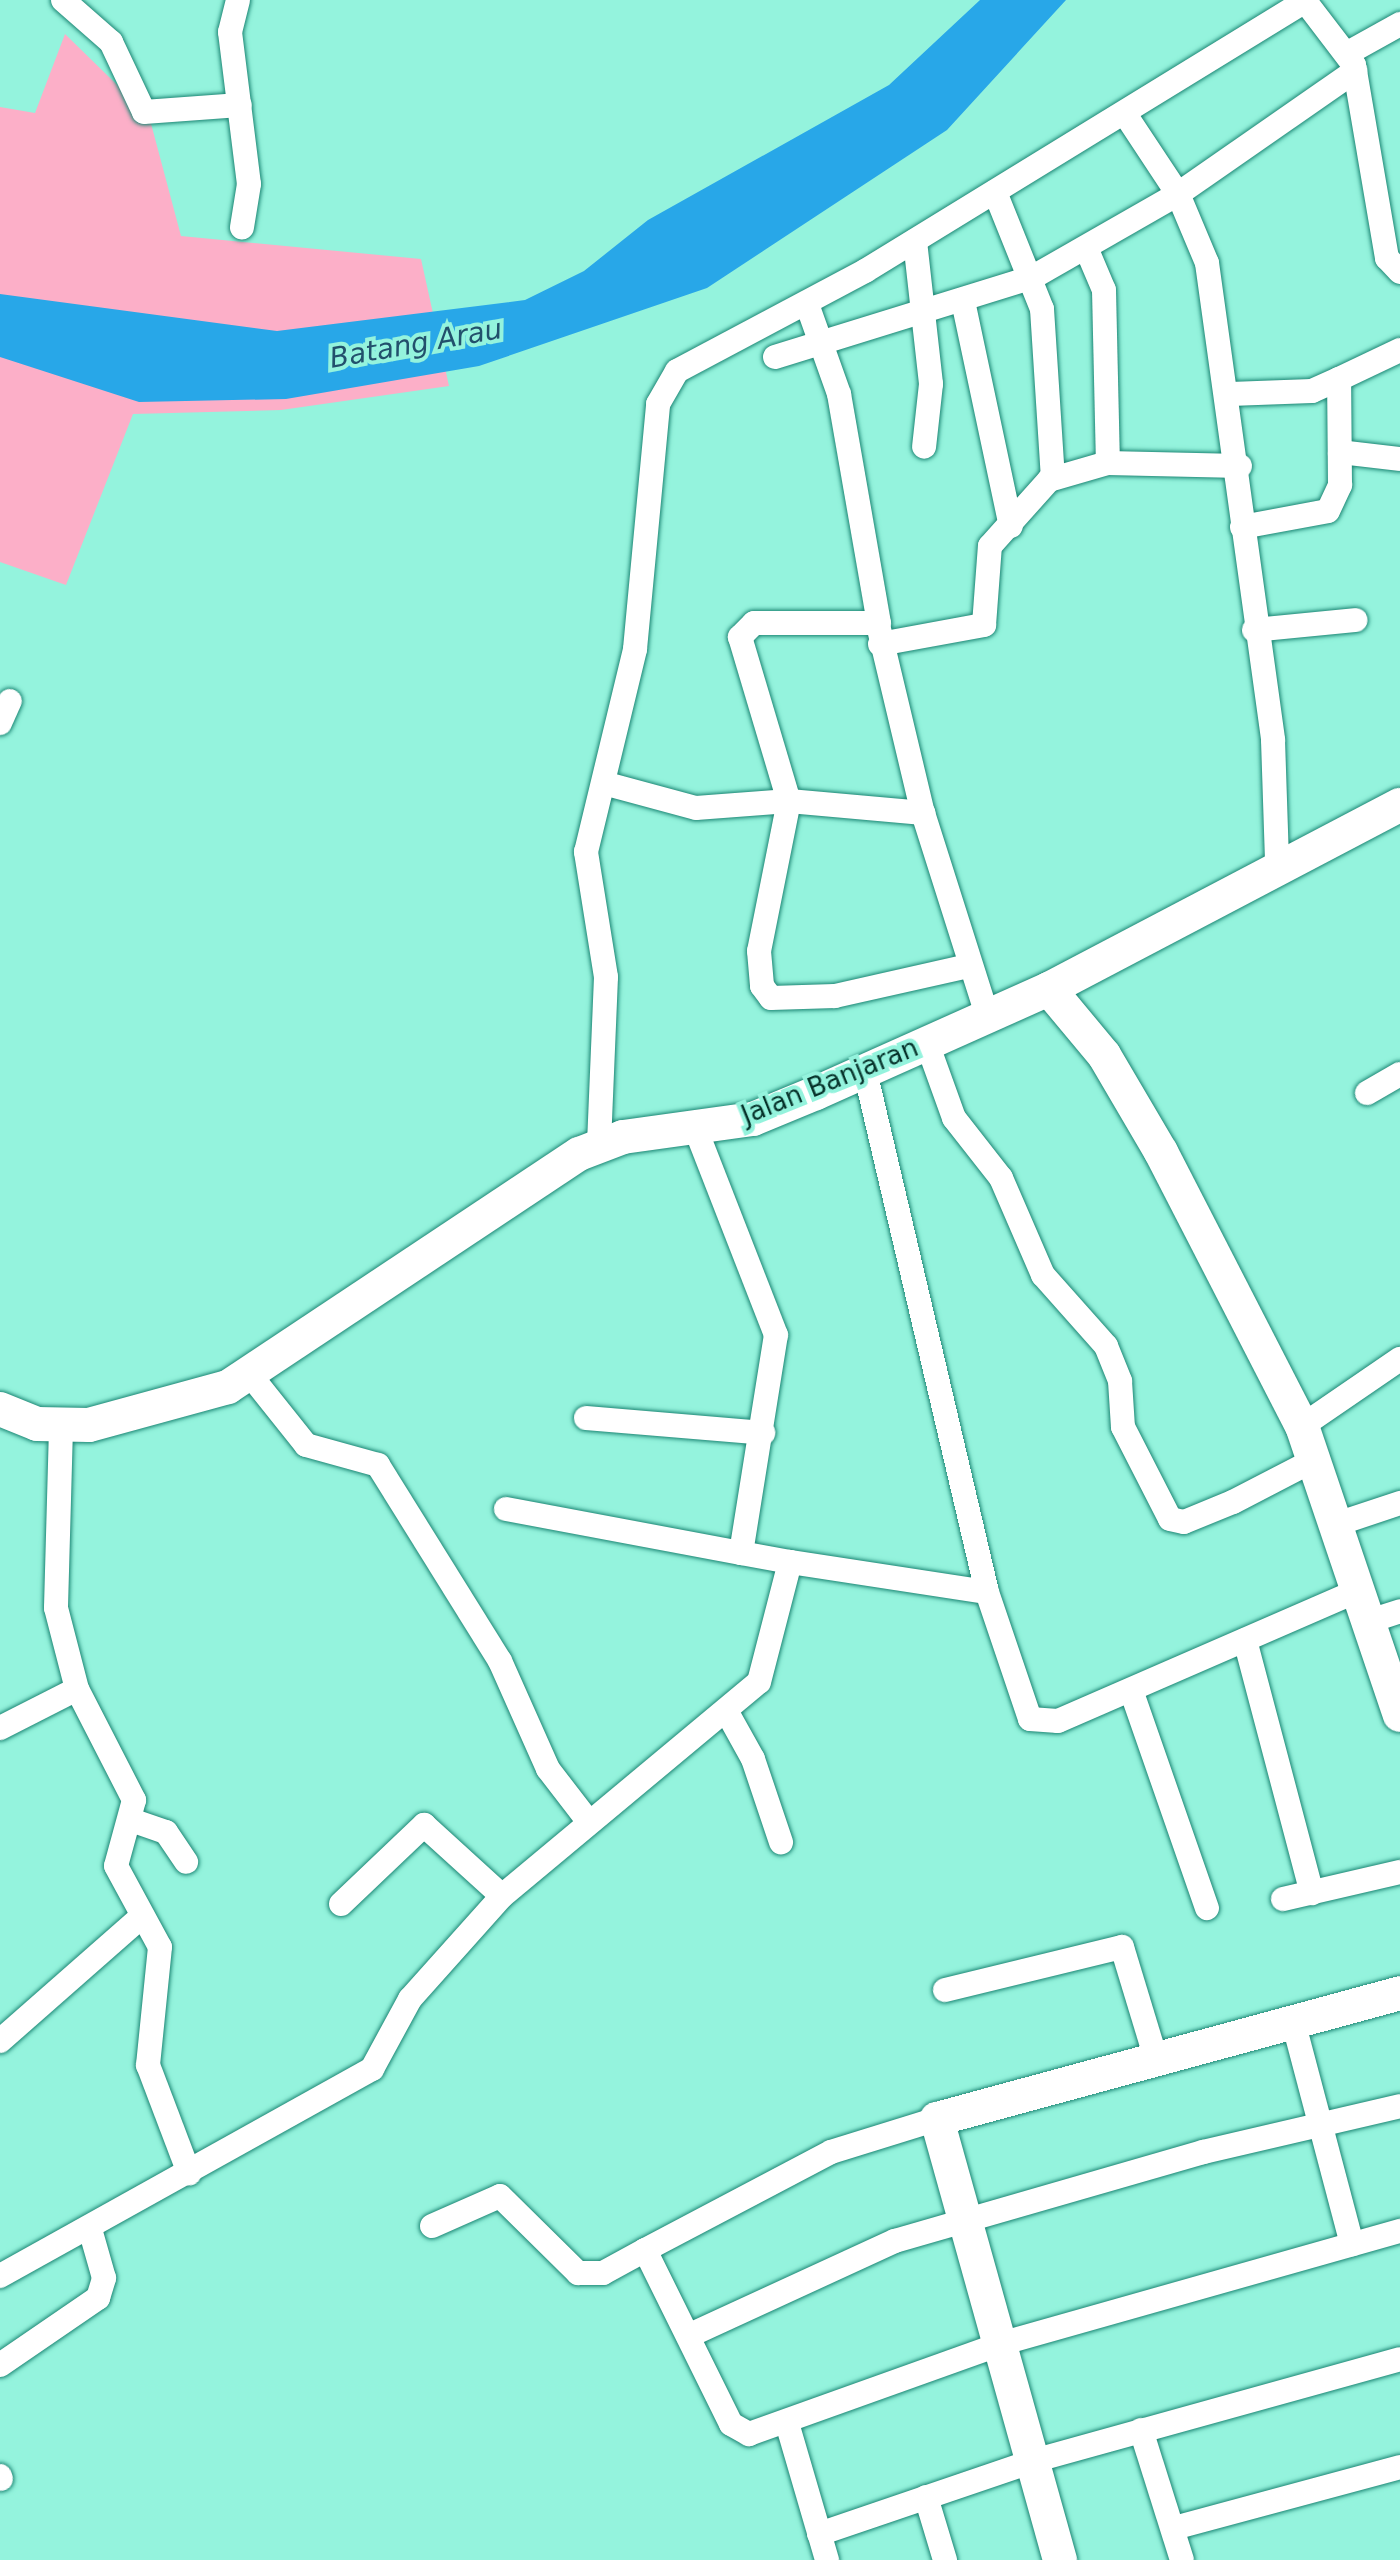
<!DOCTYPE html>
<style>
body{margin:0}
#map{position:relative;width:1400px;height:2560px;overflow:hidden;background:#94f3dd;font-family:"DejaVu Sans",sans-serif}
div>[style]{position:absolute}
.green>*{inset:0;background:#fcafc8}
.water>*{inset:0;background:#28a7e8}
.roads{filter:drop-shadow(0 0 2px #1c8674) drop-shadow(0 0 2px #1c8674)}
.street>*{height:24px;margin:-12px;padding:0 12px;transform-origin:12px;border-radius:12px;background:#fff}
.secondary>*{height:34px;margin:-17px;padding:0 17px;transform-origin:17px;border-radius:17px;background:#fff}
span{translate:-50% -50%;white-space:nowrap;text-align:center;line-height:1.15;-webkit-text-stroke:8px #94f3dd;paint-order:stroke}
.street-label{font-size:26px;color:#06322a}
.water-label{font-size:28px;color:#22506c;font-style:italic}
</style>
<div id="map">
<div class="green">
<i style="clip-path:polygon(65px 34px,149px 116px,181px 236px,421px 259px,449px 386px,281px 410px,133px 414px,66px 585px,0 562px,0 107px,35px 113px)"></i>
</div>
<div class="water">
<i style="clip-path:polygon(980px 0,1066px 0,947px 130px,707px 288px,479px 366px,286px 399px,139px 402px,0 357px,0 294px,277px 331px,525px 300px,584px 271px,648px 220px,889px 85px)"></i>
</div>
<div class="roads">
<div class="street">
<i style="left:63px;top:0;width:64px;rotate:41.2deg"></i>
<i style="left:111px;top:42px;width:77px;rotate:64.8deg"></i>
<i style="left:144px;top:112px;width:96px;rotate:-4.2deg"></i>
<i style="left:238px;top:0;width:33px;rotate:104deg"></i>
<i style="left:230px;top:32px;width:153px;rotate:82.9deg"></i>
<i style="left:249px;top:184px;width:44px;rotate:99.2deg"></i>
<i style="left:1348px;top:53px;width:60px;rotate:-29.1deg"></i>
<i style="left:1125px;top:114px;width:96px;rotate:56.5deg"></i>
<i style="left:1178px;top:194px;width:75px;rotate:67.2deg"></i>
<i style="left:1207px;top:263px;width:482px;rotate:82.1deg"></i>
<i style="left:1273px;top:740px;width:123px;rotate:88.1deg"></i>
<i style="left:995px;top:192px;width:126px;rotate:68.1deg"></i>
<i style="left:1042px;top:309px;width:169px;rotate:86.3deg"></i>
<i style="left:915px;top:241px;width:144px;rotate:83.6deg"></i>
<i style="left:931px;top:384px;width:63px;rotate:96.3deg"></i>
<i style="left:1087px;top:250px;width:43px;rotate:67deg"></i>
<i style="left:1104px;top:290px;width:173px;rotate:88.7deg"></i>
<i style="left:963px;top:301px;width:230px;rotate:78deg"></i>
<i style="left:807px;top:304px;width:96px;rotate:70.4deg"></i>
<i style="left:839px;top:394px;width:232px;rotate:80.1deg"></i>
<i style="left:879px;top:623px;width:125px;rotate:180deg"></i>
<i style="left:754px;top:623px;width:20px;rotate:135deg"></i>
<i style="left:740px;top:637px;width:171px;rotate:73.4deg"></i>
<i style="left:789px;top:801px;width:135px;rotate:5.1deg"></i>
<i style="left:775px;top:357px;width:270px;rotate:-17.2deg"></i>
<i style="left:1033px;top:277px;width:167px;rotate:-29.8deg"></i>
<i style="left:1178px;top:194px;width:216px;rotate:-34.8deg"></i>
<i style="left:1230px;top:394px;width:82px;rotate:-2.1deg"></i>
<i style="left:1312px;top:391px;width:30px;rotate:-24deg"></i>
<i style="left:1340px;top:452px;width:60px;rotate:6.7deg"></i>
<i style="left:1242px;top:527px;width:87px;rotate:-10.5deg"></i>
<i style="left:1328px;top:511px;width:29px;rotate:-65deg"></i>
<i style="left:1340px;top:485px;width:106px;rotate:-90.5deg"></i>
<i style="left:1339px;top:379px;width:68px;rotate:-25.4deg"></i>
<i style="left:879px;top:629px;width:189px;rotate:76.6deg"></i>
<i style="left:923px;top:813px;width:212px;rotate:72.4deg"></i>
<i style="left:1254px;top:630px;width:102px;rotate:-5.6deg"></i>
<i style="left:880px;top:644px;width:106px;rotate:-10.4deg"></i>
<i style="left:984px;top:625px;width:79px;rotate:-85.7deg"></i>
<i style="left:990px;top:546px;width:89px;rotate:-48.2deg"></i>
<i style="left:1049px;top:480px;width:61px;rotate:-16.1deg"></i>
<i style="left:1108px;top:463px;width:132px;rotate:1.3deg"></i>
<i style="left:0;top:723px;width:24px;rotate:-66deg"></i>
<i style="left:607px;top:784px;width:92px;rotate:15.1deg"></i>
<i style="left:696px;top:808px;width:93px;rotate:-4.3deg"></i>
<i style="left:789px;top:801px;width:153px;rotate:101.3deg"></i>
<i style="left:759px;top:951px;width:35px;rotate:85deg"></i>
<i style="left:762px;top:986px;width:15px;rotate:53deg"></i>
<i style="left:771px;top:998px;width:64px;rotate:-1.8deg"></i>
<i style="left:835px;top:996px;width:136px;rotate:-12.7deg"></i>
<i style="left:927px;top:1043px;width:80px;rotate:70.2deg"></i>
<i style="left:954px;top:1118px;width:76px;rotate:51.9deg"></i>
<i style="left:1001px;top:1178px;width:106px;rotate:66.6deg"></i>
<i style="left:1043px;top:1275px;width:95px;rotate:48.4deg"></i>
<i style="left:1106px;top:1346px;width:38px;rotate:68deg"></i>
<i style="left:1120px;top:1381px;width:46px;rotate:86.3deg"></i>
<i style="left:1123px;top:1427px;width:103px;rotate:62.9deg"></i>
<i style="left:1170px;top:1519px;width:14px;rotate:12deg"></i>
<i style="left:1184px;top:1522px;width:53px;rotate:-22.2deg"></i>
<i style="left:1233px;top:1502px;width:91px;rotate:-27.4deg"></i>
<i style="left:865px;top:1071px;width:535px;rotate:76.82deg"></i>
<i style="left:987px;top:1592px;width:134px;rotate:71.3deg"></i>
<i style="left:1030px;top:1719px;width:28px;rotate:4deg"></i>
<i style="left:1058px;top:1721px;width:331px;rotate:-23.5deg"></i>
<i style="left:1367px;top:1093px;width:38px;rotate:-30deg"></i>
<i style="left:599px;top:1144px;width:167px;rotate:-87.6deg"></i>
<i style="left:606px;top:977px;width:127px;rotate:-99.1deg"></i>
<i style="left:586px;top:852px;width:209px;rotate:-76.4deg"></i>
<i style="left:635px;top:649px;width:246px;rotate:-84.6deg"></i>
<i style="left:658px;top:404px;width:38px;rotate:-60deg"></i>
<i style="left:677px;top:371px;width:213px;rotate:-28deg"></i>
<i style="left:865px;top:271px;width:516px;rotate:-31.53deg"></i>
<i style="left:1305px;top:1px;width:81px;rotate:52.6deg"></i>
<i style="left:1354px;top:65px;width:196px;rotate:80.3deg"></i>
<i style="left:1387px;top:258px;width:19px;rotate:47deg"></i>
<i style="left:251px;top:1376px;width:88px;rotate:51.4deg"></i>
<i style="left:306px;top:1445px;width:75px;rotate:15.5deg"></i>
<i style="left:378px;top:1465px;width:231px;rotate:58.1deg"></i>
<i style="left:500px;top:1661px;width:118px;rotate:66deg"></i>
<i style="left:548px;top:1769px;width:66px;rotate:52.4deg"></i>
<i style="left:586px;top:1418px;width:178px;rotate:4.8deg"></i>
<i style="left:1302px;top:1426px;width:119px;rotate:-34.4deg"></i>
<i style="left:61px;top:1428px;width:180px;rotate:91.6deg"></i>
<i style="left:56px;top:1608px;width:84px;rotate:75.5deg"></i>
<i style="left:77px;top:1689px;width:125px;rotate:62.8deg"></i>
<i style="left:134px;top:1800px;width:68px;rotate:105.3deg"></i>
<i style="left:116px;top:1866px;width:92px;rotate:61.5deg"></i>
<i style="left:160px;top:1947px;width:119px;rotate:95.8deg"></i>
<i style="left:148px;top:2065px;width:116px;rotate:69.2deg"></i>
<i style="left:506px;top:1509px;width:239px;rotate:10.6deg"></i>
<i style="left:1334px;top:1525px;width:70px;rotate:-18.4deg"></i>
<i style="left:790px;top:1562px;width:199px;rotate:8.7deg"></i>
<i style="left:1373px;top:1620px;width:28px;rotate:-18deg"></i>
<i style="left:1245px;top:1640px;width:262px;rotate:75.2deg"></i>
<i style="left:1131px;top:1690px;width:231px;rotate:70.8deg"></i>
<i style="left:728px;top:1714px;width:51px;rotate:60.9deg"></i>
<i style="left:753px;top:1759px;width:88px;rotate:71.4deg"></i>
<i style="left:0;top:1728px;width:86px;rotate:-26.9deg"></i>
<i style="left:131px;top:1820px;width:37px;rotate:19deg"></i>
<i style="left:166px;top:1832px;width:36px;rotate:56deg"></i>
<i style="left:1283px;top:1899px;width:120px;rotate:-13deg"></i>
<i style="left:341px;top:1904px;width:115px;rotate:-43.6deg"></i>
<i style="left:424px;top:1825px;width:105px;rotate:42.3deg"></i>
<i style="left:945px;top:1990px;width:182px;rotate:-13.7deg"></i>
<i style="left:1122px;top:1947px;width:117px;rotate:73.1deg"></i>
<i style="left:1293px;top:2021px;width:231px;rotate:75.2deg"></i>
<i style="left:0;top:2041px;width:186px;rotate:-41.3deg"></i>
<i style="left:432px;top:2226px;width:74px;rotate:-23.8deg"></i>
<i style="left:500px;top:2196px;width:110px;rotate:44.6deg"></i>
<i style="left:578px;top:2273px;width:25px"></i>
<i style="left:603px;top:2273px;width:48px;rotate:-28.7deg"></i>
<i style="left:645px;top:2250px;width:194px;rotate:63.7deg"></i>
<i style="left:731px;top:2424px;width:21px;rotate:29deg"></i>
<i style="left:749px;top:2434px;width:267px;rotate:-19.7deg"></i>
<i style="left:1000px;top:2344px;width:416px;rotate:-15.8deg"></i>
<i style="left:645px;top:2250px;width:210px;rotate:-27.8deg"></i>
<i style="left:831px;top:2152px;width:111px;rotate:-17.3deg"></i>
<i style="left:0;top:2276px;width:426px;rotate:-29.1deg"></i>
<i style="left:372px;top:2069px;width:80px;rotate:-61.5deg"></i>
<i style="left:410px;top:1999px;width:138px;rotate:-48.2deg"></i>
<i style="left:502px;top:1896px;width:334px;rotate:-39.8deg"></i>
<i style="left:759px;top:1682px;width:124px;rotate:-75.5deg"></i>
<i style="left:790px;top:1562px;width:50px;rotate:-169.6deg"></i>
<i style="left:741px;top:1553px;width:221px;rotate:-80.9deg"></i>
<i style="left:776px;top:1335px;width:220px;rotate:-111.3deg"></i>
<i style="left:688px;top:2336px;width:228px;rotate:-24.7deg"></i>
<i style="left:895px;top:2241px;width:321px;rotate:-16.1deg"></i>
<i style="left:1203px;top:2152px;width:202px;rotate:-13.1deg"></i>
<i style="left:0;top:2365px;width:119px;rotate:-34.4deg"></i>
<i style="left:98px;top:2298px;width:21px;rotate:-73deg"></i>
<i style="left:104px;top:2278px;width:51px;rotate:-105.9deg"></i>
<i style="left:787px;top:2423px;width:143px;rotate:73.7deg"></i>
<i style="left:1141px;top:2430px;width:136px;rotate:72.5deg"></i>
<i style="left:0;top:2476px;width:3px;rotate:72deg"></i>
<i style="left:926px;top:2497px;width:66px;rotate:73.2deg"></i>
<i style="left:1174px;top:2528px;width:234px;rotate:-15.1deg"></i>
<i style="left:819px;top:2534px;width:226px;rotate:-18.8deg"></i>
<i style="left:1033px;top:2461px;width:381px;rotate:-15.5deg"></i>
</div>
<div class="secondary">
<i style="left:1049px;top:989px;width:86px;rotate:50.2deg"></i>
<i style="left:1104px;top:1055px;width:113px;rotate:59.6deg"></i>
<i style="left:1161px;top:1152px;width:308px;rotate:62.8deg"></i>
<i style="left:1302px;top:1426px;width:305px;rotate:71.3deg"></i>
<i style="left:0;top:1409px;width:40px;rotate:22deg"></i>
<i style="left:37px;top:1424px;width:52px;rotate:1.1deg"></i>
<i style="left:89px;top:1425px;width:144px;rotate:-15.3deg"></i>
<i style="left:228px;top:1387px;width:421px;rotate:-33.6deg"></i>
<i style="left:579px;top:1154px;width:47px;rotate:-21.1deg"></i>
<i style="left:623px;top:1137px;width:131px;rotate:-7.9deg"></i>
<i style="left:753px;top:1119px;width:68px;rotate:-22.4deg"></i>
<i style="left:816px;top:1093px;width:255px;rotate:-24.1deg"></i>
<i style="left:1049px;top:989px;width:396px;rotate:-27.7deg"></i>
<i style="left:1060px;top:2560px;width:458px;rotate:-105.6deg"></i>
<i style="left:937px;top:2119px;width:480px;rotate:-15.2deg"></i>
</div>
</div>
<div class="street-label">
<span style="left:830px;top:1082px;rotate:-22deg">Jalan Banjaran</span>
</div>
<div class="water-label">
<span style="left:416px;top:344px;rotate:-10deg">Batang Arau</span>
</div>
</div>
